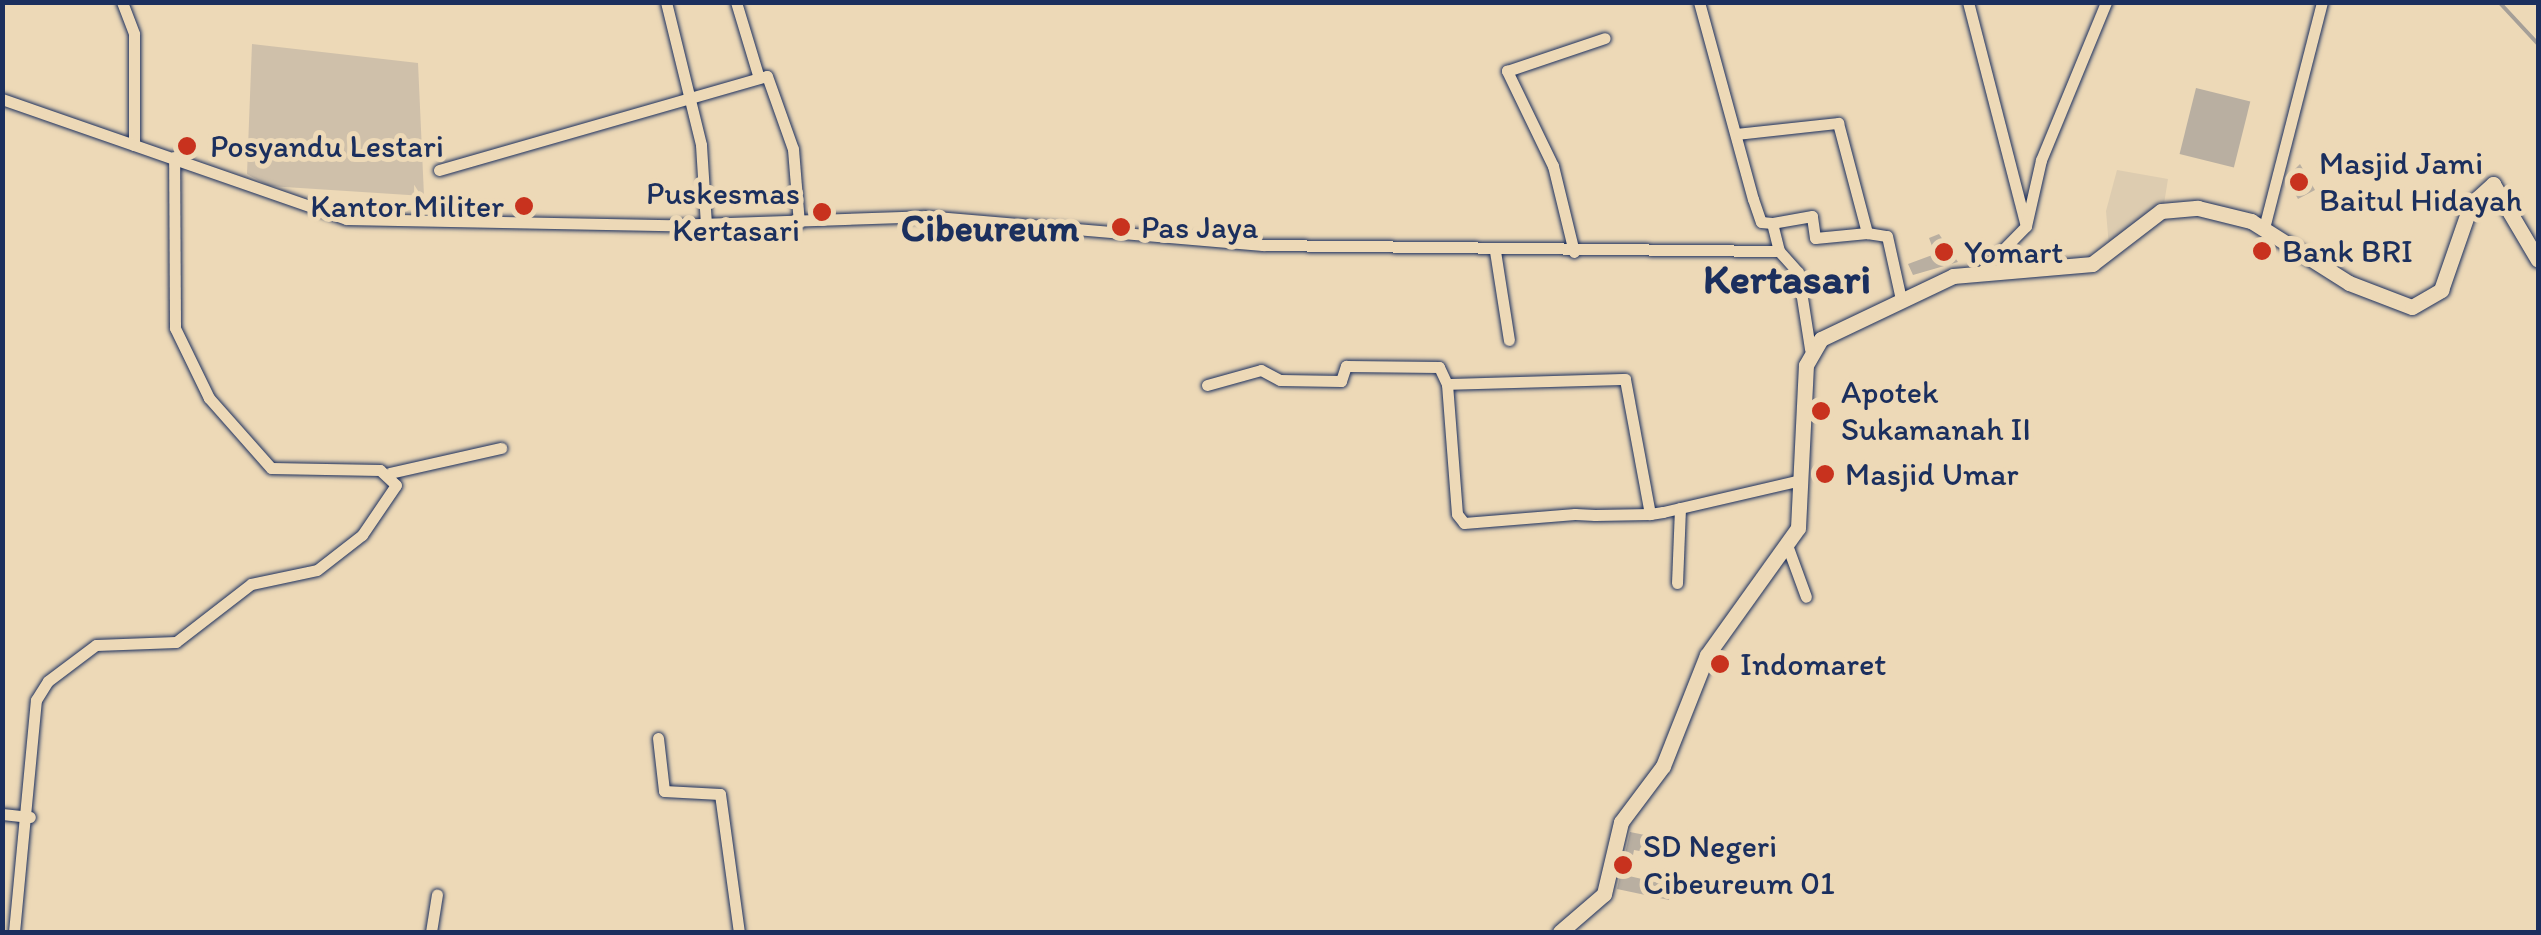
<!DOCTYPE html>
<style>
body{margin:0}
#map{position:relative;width:2541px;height:935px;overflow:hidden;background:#edd9b7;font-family:Itim,sans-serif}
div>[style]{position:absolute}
.built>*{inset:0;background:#ddccb0}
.green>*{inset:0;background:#cfc0aa}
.stream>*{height:4px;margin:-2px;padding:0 2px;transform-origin:2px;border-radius:2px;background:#a59f98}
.building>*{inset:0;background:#b9afa1;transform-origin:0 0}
.roads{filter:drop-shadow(0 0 2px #1b2f5e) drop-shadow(0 0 2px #1b2f5e)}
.street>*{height:11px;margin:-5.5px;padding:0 5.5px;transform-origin:5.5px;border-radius:5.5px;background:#edd9b7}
.secondary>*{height:15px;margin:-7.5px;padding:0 7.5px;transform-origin:7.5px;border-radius:7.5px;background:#edd9b7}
.dots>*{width:28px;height:28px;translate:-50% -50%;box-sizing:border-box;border:5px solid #edd9b7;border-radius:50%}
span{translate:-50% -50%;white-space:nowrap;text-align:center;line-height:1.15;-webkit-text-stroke:10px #edd9b7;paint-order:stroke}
.poi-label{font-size:32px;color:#1b2f5e}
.left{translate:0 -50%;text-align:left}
.right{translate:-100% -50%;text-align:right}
.quarter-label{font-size:38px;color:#1b2f5e;font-weight:700}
.district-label{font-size:42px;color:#1b2f5e;font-weight:700}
.frame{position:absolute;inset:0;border:5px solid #1b2f5e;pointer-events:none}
</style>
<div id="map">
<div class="built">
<i style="clip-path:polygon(2117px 170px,2168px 179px,2164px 204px,2109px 247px,2106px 211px)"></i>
</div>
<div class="green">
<i style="clip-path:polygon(252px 44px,418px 63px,424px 196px,269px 186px,247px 174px)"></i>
</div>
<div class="stream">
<i style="left:2499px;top:2px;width:57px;rotate:47.1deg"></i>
</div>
<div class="building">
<i style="left:2196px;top:88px;width:56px;height:68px;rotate:14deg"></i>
<i style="clip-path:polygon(2300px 164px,2315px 190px,2298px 199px,2286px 178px)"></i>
<i style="clip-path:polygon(1939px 234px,1958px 262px,1913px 275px,1908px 264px,1935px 254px,1929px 238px)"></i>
<i style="clip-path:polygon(1630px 832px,1660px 838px,1656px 854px,1634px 850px,1629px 876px,1672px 886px,1669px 900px,1617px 889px)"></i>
</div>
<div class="roads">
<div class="street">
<i style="left:122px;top:2px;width:34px;rotate:69deg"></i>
<i style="left:134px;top:34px;width:111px;rotate:90deg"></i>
<i style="left:666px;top:2px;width:147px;rotate:76.2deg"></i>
<i style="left:701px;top:145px;width:80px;rotate:86.4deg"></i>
<i style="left:736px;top:2px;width:79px;rotate:73.2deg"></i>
<i style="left:1699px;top:2px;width:204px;rotate:74.7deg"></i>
<i style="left:1753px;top:199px;width:24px;rotate:71deg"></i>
<i style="left:1761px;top:222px;width:11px;rotate:5deg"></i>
<i style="left:1772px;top:223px;width:29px;rotate:76deg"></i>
<i style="left:1968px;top:2px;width:228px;rotate:75.5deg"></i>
<i style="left:2px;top:99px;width:364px;rotate:19.2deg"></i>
<i style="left:346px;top:219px;width:325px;rotate:1.1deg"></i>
<i style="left:671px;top:225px;width:253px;rotate:-2deg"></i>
<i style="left:924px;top:216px;width:340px;rotate:4.9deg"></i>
<i style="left:1263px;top:245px;width:516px;rotate:0.67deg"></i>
<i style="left:1779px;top:251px;width:28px;rotate:48deg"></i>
<i style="left:1798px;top:272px;width:78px;rotate:81.1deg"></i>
<i style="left:1736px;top:134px;width:103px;rotate:-6.2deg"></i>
<i style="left:1838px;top:123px;width:114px;rotate:75.2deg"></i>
<i style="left:1867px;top:233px;width:52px;rotate:174.5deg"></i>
<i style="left:1815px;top:238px;width:22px;rotate:-98deg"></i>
<i style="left:1812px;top:216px;width:41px;rotate:170.1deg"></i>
<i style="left:439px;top:170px;width:341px;rotate:-16deg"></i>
<i style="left:767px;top:76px;width:77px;rotate:70.4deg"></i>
<i style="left:793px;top:149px;width:74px;rotate:85.4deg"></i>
<i style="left:2264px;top:228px;width:233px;rotate:-75.6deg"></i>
<i style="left:1867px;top:233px;width:20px;rotate:9deg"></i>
<i style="left:1887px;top:236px;width:65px;rotate:77.5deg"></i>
<i style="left:1495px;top:251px;width:90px;rotate:81.1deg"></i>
<i style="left:1574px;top:252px;width:89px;rotate:-103.7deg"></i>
<i style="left:1553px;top:166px;width:106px;rotate:-115.8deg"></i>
<i style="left:1507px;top:71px;width:103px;rotate:-18.6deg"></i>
<i style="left:1982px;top:271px;width:63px;rotate:-45.6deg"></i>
<i style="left:2026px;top:226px;width:68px;rotate:-77.2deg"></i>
<i style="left:2041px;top:160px;width:171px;rotate:-67.6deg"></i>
<i style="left:1207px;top:385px;width:56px;rotate:-15.5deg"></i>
<i style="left:1261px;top:370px;width:21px;rotate:28deg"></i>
<i style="left:1280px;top:380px;width:61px;rotate:0.9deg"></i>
<i style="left:1341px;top:381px;width:16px;rotate:-72deg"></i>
<i style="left:1346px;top:366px;width:93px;rotate:0.6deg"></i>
<i style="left:1439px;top:367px;width:19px;rotate:65deg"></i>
<i style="left:390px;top:473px;width:114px;rotate:-12.7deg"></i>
<i style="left:1650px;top:514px;width:137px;rotate:-100.5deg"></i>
<i style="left:1625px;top:379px;width:178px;rotate:178.4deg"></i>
<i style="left:1447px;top:384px;width:130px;rotate:85.6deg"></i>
<i style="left:1457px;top:514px;width:11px;rotate:52deg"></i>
<i style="left:1464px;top:523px;width:111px;rotate:-4.6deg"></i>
<i style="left:1575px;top:514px;width:20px;rotate:3deg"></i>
<i style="left:1595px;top:515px;width:55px;rotate:-1deg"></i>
<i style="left:1650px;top:514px;width:13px;rotate:-9deg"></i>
<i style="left:1663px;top:512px;width:142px;rotate:-13.1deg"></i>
<i style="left:1787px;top:545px;width:55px;rotate:69.9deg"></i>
<i style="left:1677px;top:583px;width:75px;rotate:-87.7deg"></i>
<i style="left:658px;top:738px;width:53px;rotate:83.5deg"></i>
<i style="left:664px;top:791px;width:56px;rotate:3.1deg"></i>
<i style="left:720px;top:794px;width:139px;rotate:82.2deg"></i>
<i style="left:2px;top:814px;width:28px;rotate:6deg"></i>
<i style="left:14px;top:932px;width:233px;rotate:-84.6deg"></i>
<i style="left:36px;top:700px;width:22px;rotate:-58deg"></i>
<i style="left:48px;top:681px;width:60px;rotate:-36.9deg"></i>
<i style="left:96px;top:645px;width:80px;rotate:-2.1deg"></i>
<i style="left:176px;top:642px;width:95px;rotate:-37.7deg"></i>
<i style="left:251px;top:584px;width:67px;rotate:-12deg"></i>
<i style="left:317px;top:570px;width:57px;rotate:-37.9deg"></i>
<i style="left:362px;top:535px;width:60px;rotate:-55.8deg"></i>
<i style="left:396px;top:485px;width:22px;rotate:-137deg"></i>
<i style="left:380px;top:470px;width:109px;rotate:-178.9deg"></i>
<i style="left:271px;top:468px;width:94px;rotate:-131.5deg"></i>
<i style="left:209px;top:398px;width:78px;rotate:-115.9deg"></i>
<i style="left:175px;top:328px;width:171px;rotate:-90.3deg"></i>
<i style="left:431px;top:932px;width:38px;rotate:-81deg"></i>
</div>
<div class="secondary">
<i style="left:1560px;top:932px;width:58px;rotate:-40.8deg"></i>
<i style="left:1604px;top:894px;width:74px;rotate:-76.7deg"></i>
<i style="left:1621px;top:822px;width:70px;rotate:-53.1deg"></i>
<i style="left:1663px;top:766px;width:119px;rotate:-68.4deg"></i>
<i style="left:1707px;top:655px;width:156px;rotate:-54.4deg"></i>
<i style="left:1798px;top:528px;width:163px;rotate:-87.2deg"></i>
<i style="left:1806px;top:365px;width:30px;rotate:-60deg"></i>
<i style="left:1821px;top:339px;width:146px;rotate:-25.5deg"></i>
<i style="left:1953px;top:276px;width:140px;rotate:-4.9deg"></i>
<i style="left:2092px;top:264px;width:87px;rotate:-37.5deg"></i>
<i style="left:2161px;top:211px;width:37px;rotate:-5deg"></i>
<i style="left:2198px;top:208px;width:55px;rotate:13.8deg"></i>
<i style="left:2251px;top:221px;width:116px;rotate:32.3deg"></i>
<i style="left:2349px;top:283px;width:67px;rotate:20.9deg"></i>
<i style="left:2412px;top:307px;width:34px;rotate:-30deg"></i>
<i style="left:2441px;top:290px;width:91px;rotate:-70.8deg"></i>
<i style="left:2471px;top:204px;width:30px;rotate:-42deg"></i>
<i style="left:2493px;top:184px;width:88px;rotate:59.4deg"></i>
</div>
</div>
<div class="dots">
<i style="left:187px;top:146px;background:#c8321e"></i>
<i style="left:2299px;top:182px;background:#c8321e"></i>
<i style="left:524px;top:206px;background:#c8321e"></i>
<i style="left:822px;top:212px;background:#c8321e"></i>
<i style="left:1121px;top:227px;background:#c8321e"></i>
<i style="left:2262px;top:251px;background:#c8321e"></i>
<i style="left:1944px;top:252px;background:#c8321e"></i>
<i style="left:1821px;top:411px;background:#c8321e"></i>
<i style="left:1825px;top:474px;background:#c8321e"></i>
<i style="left:1720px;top:664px;background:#c8321e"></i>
<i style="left:1623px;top:865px;background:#c8321e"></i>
</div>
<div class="poi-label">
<span class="left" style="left:210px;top:146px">Posyandu Lestari</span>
<span class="left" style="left:2319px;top:182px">Masjid Jami<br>Baitul Hidayah</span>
<span class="right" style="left:800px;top:212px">Puskesmas<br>Kertasari</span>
<span class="right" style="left:504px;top:206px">Kantor Militer</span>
<span class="left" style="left:1141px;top:227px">Pas Jaya</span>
<span class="left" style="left:2282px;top:251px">Bank BRI</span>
<span class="left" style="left:1964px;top:252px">Yomart</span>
<span class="left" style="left:1841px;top:411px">Apotek<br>Sukamanah II</span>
<span class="left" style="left:1845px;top:474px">Masjid Umar</span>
<span class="left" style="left:1740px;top:664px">Indomaret</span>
<span class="left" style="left:1643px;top:865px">SD Negeri<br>Cibeureum 01</span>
</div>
<div class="quarter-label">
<span style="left:990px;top:229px">Cibeureum</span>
</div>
<div class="district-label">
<span style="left:1787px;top:279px">Kertasari</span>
</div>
<div class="frame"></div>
</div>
